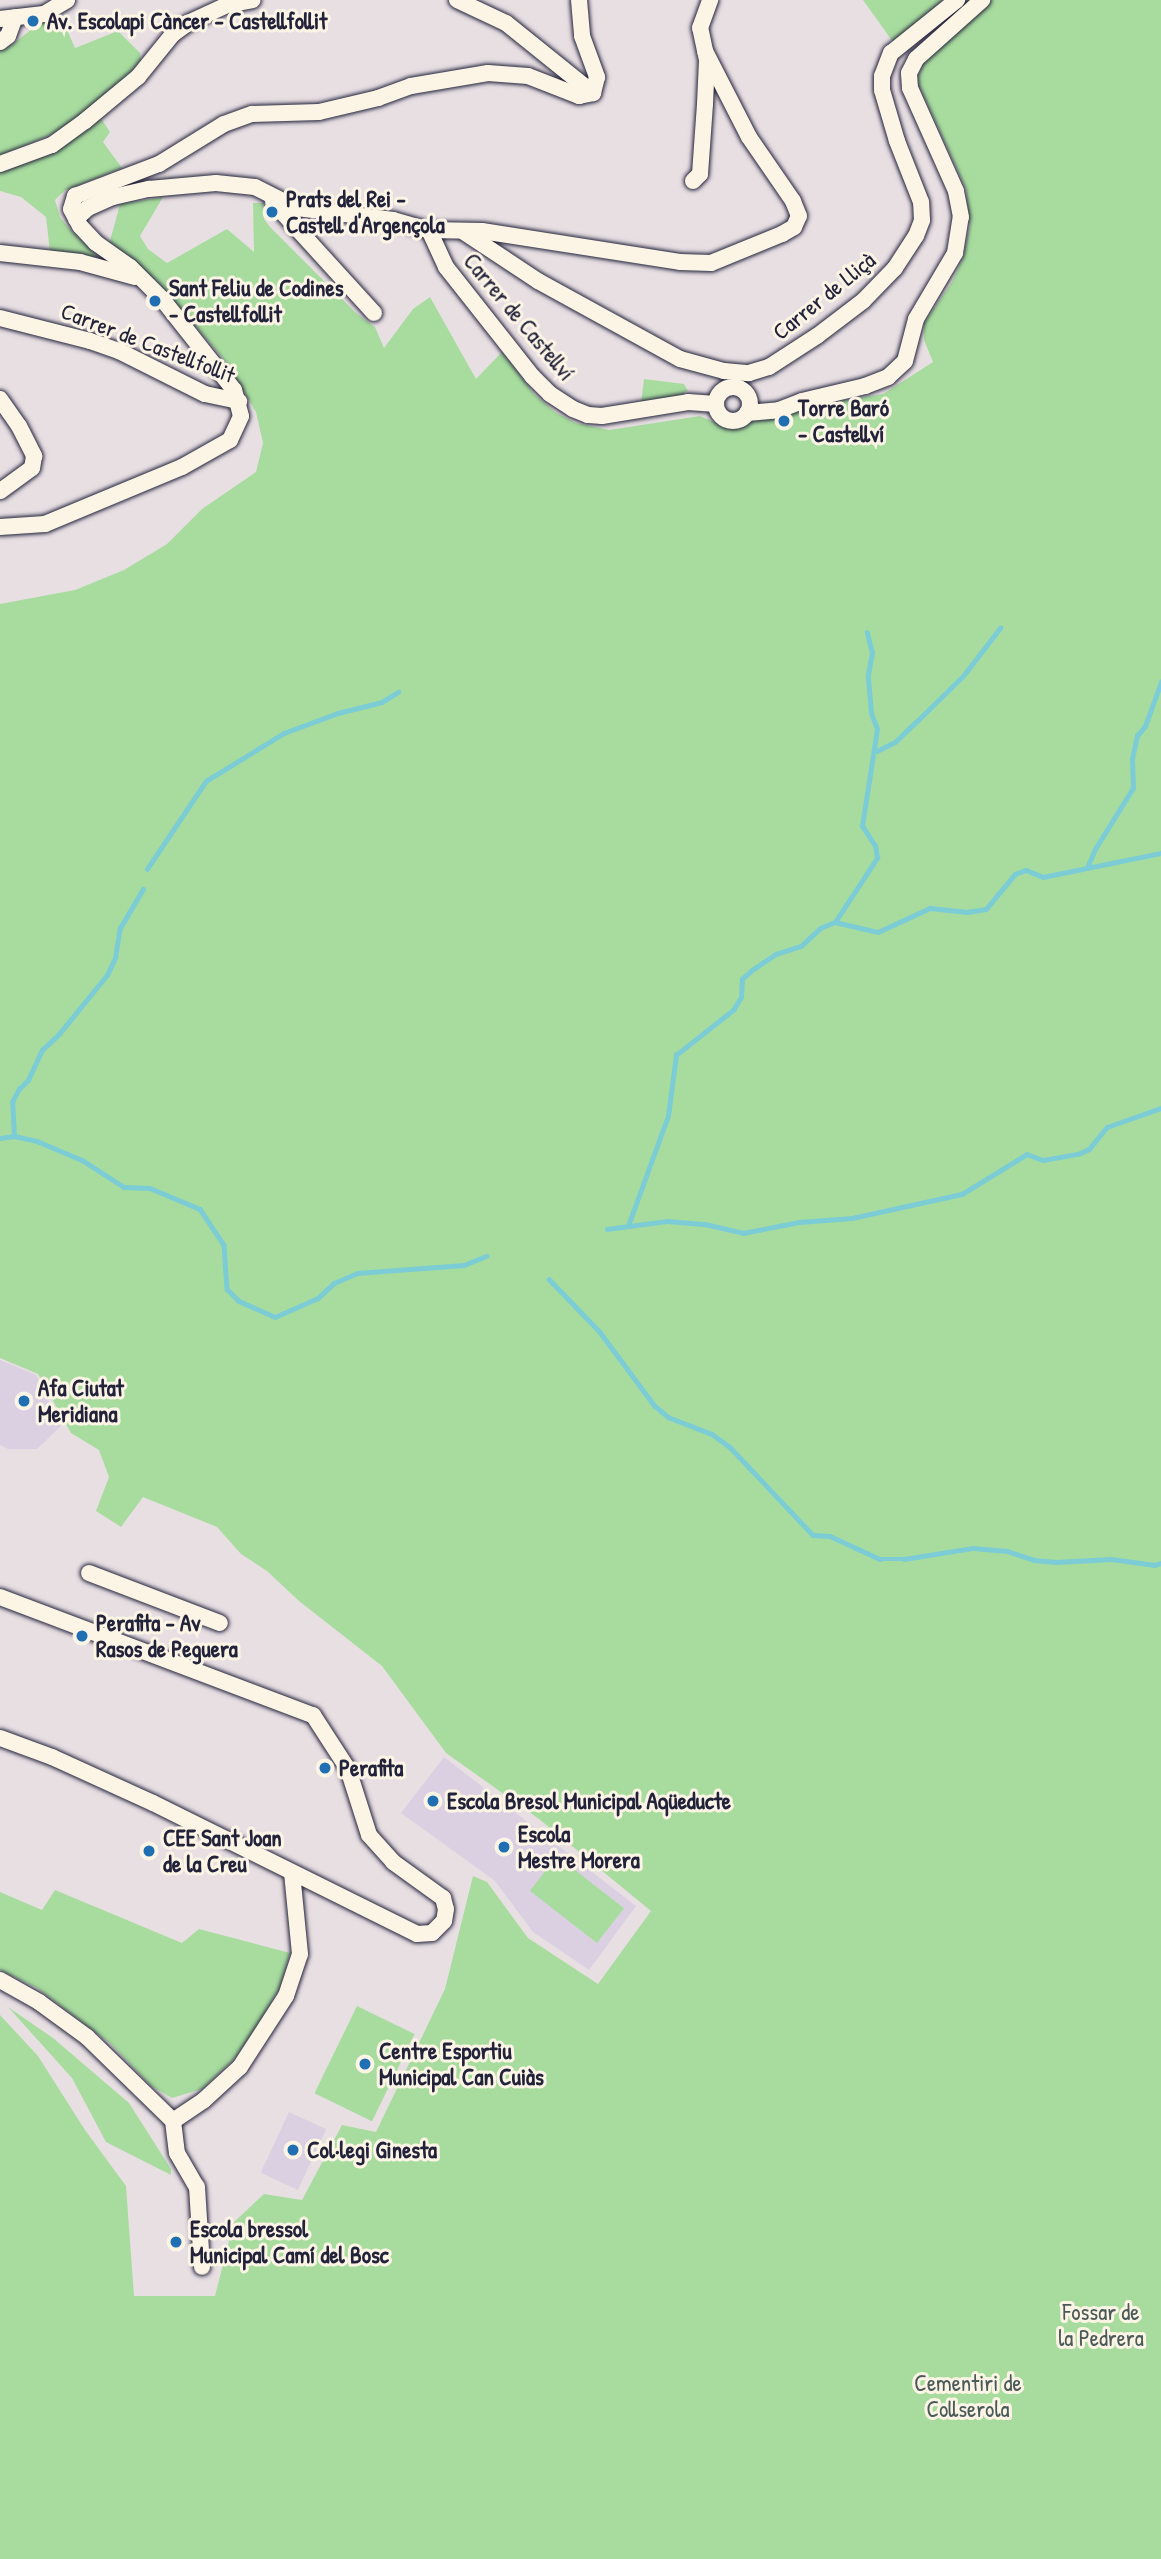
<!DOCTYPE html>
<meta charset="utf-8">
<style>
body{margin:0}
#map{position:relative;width:1161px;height:2559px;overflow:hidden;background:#e8dfe3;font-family:"Patrick Hand",sans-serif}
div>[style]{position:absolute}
.built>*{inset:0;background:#dad0e2;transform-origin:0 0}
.green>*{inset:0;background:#a8dc9f;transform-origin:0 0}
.stream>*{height:4.5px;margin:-2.25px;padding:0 2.25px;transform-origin:2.25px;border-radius:2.25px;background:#7bccd5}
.roads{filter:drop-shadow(0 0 2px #22223b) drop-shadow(0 0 2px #22223b)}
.street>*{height:16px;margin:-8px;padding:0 8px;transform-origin:8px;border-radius:8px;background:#fcf5e5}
.street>.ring{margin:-8px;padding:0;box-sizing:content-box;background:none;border:16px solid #fcf5e5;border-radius:50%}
.dots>*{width:19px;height:19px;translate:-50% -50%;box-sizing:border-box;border:4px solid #fcf5e5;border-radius:50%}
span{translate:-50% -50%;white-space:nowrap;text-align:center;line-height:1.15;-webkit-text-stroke:6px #fcf5e5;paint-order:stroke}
.poi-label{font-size:23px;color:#22223b;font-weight:700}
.left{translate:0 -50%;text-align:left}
.street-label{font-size:23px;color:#22223b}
.park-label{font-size:23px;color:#4a5a59}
</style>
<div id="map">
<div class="built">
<i style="clip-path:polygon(0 1360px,36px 1375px,61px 1426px,37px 1449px,8px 1449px,0 1445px)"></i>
<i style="clip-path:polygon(444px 1757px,636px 1906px,589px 1970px,533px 1932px,495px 1881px,401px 1813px)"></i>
<i style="left:289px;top:2112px;width:41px;height:67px;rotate:25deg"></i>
</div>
<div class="green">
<i style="clip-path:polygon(863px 0,943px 0,893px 42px)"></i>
<i style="clip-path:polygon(959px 0,1161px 0,1161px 2559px,0 2559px,0 2015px,38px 2056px,85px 2130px,126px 2186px,134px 2296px,215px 2296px,234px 2222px,264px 2194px,302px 2200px,342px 2125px,376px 2132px,445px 1989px,473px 1876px,487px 1882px,528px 1938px,598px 1984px,651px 1911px,539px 1819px,446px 1753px,382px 1666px,299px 1601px,267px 1571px,241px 1554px,217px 1527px,143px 1497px,121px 1527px,96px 1511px,109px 1477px,99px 1450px,71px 1433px,38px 1374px,0 1358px,0 604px,75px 590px,124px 570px,167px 544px,202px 509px,256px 472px,263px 443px,256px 412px,226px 362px,157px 281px,109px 245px,120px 204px,163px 197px,140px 236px,148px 249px,167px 263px,227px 229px,254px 252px,253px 203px,263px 203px,264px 219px,270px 227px,356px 313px,375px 327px,384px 348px,413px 309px,430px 297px,476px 379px,502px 352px,535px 395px,555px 412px,576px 423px,609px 430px,700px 416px,728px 428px,819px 404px,883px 394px,933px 362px,924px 340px,924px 323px,952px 282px,963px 258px,970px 225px,966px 189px,917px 81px,924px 60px,977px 14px)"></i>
<i style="clip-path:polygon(58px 9px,75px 48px,118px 31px,140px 53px,141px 61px,106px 97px,59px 131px,0 156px,0 49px,10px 46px)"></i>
<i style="clip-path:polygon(100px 117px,110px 132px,103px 142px,122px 168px,64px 191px,55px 200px,60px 217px,67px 226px,99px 258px,50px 252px,46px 217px,21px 197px,0 191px,0 170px)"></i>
<i style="clip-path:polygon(644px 379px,684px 384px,688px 391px,684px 392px,684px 396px,641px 403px)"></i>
<i style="left:557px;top:1856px;width:85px;height:44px;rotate:38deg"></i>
<i style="clip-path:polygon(55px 1890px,182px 1943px,199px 1929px,290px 1953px,280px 1987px,253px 2033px,234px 2059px,202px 2089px,172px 2098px,151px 2086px,111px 2044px,37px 1988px,0 1970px,0 1892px,42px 1910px)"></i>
<i style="left:357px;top:2006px;width:64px;height:97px;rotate:26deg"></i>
<i style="clip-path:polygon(8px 2007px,53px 2038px,129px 2103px,171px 2169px,171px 2175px,106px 2142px,72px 2078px)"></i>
</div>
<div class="stream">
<i style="left:877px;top:751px;width:20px;rotate:-27deg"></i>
<i style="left:895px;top:742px;width:28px;rotate:-44deg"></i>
<i style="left:915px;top:723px;width:67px;rotate:-44.4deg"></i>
<i style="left:963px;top:676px;width:61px;rotate:-52.4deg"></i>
<i style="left:1087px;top:868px;width:21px;rotate:-67deg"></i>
<i style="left:1095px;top:849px;width:72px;rotate:-58.1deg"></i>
<i style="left:1133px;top:788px;width:29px;rotate:-92deg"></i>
<i style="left:1132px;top:759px;width:24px;rotate:-78deg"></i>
<i style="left:1137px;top:736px;width:13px;rotate:-51deg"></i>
<i style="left:1145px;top:726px;width:47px;rotate:-70deg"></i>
<i style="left:147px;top:869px;width:106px;rotate:-56.2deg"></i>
<i style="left:206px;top:781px;width:92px;rotate:-31.6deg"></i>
<i style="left:284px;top:733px;width:58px;rotate:-20.3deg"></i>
<i style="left:338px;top:713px;width:45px;rotate:-14deg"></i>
<i style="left:382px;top:702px;width:19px;rotate:-32deg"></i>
<i style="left:835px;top:922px;width:77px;rotate:-56.7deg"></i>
<i style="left:877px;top:858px;width:12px;rotate:-99deg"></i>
<i style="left:875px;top:846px;width:24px;rotate:-123deg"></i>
<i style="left:862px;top:826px;width:98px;rotate:-81.2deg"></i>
<i style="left:877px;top:729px;width:17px;rotate:-111deg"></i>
<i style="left:871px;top:713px;width:38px;rotate:-95deg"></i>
<i style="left:868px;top:675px;width:22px;rotate:-80deg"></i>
<i style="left:872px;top:653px;width:21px;rotate:-104deg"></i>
<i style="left:14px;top:1136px;width:34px;rotate:-93deg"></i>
<i style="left:12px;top:1102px;width:15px;rotate:-62deg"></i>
<i style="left:19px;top:1089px;width:13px;rotate:-45deg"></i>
<i style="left:28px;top:1080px;width:33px;rotate:-65deg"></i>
<i style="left:42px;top:1050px;width:23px;rotate:-43deg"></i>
<i style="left:59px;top:1034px;width:76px;rotate:-50.9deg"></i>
<i style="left:107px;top:975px;width:19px;rotate:-65deg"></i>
<i style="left:115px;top:958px;width:30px;rotate:-81deg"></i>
<i style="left:120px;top:928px;width:45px;rotate:-59.5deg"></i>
<i style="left:0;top:1138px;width:14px;rotate:-8deg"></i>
<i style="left:14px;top:1136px;width:24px;rotate:12deg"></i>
<i style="left:37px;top:1141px;width:49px;rotate:22.9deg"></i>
<i style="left:82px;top:1160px;width:50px;rotate:32.7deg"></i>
<i style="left:124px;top:1187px;width:26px;rotate:2deg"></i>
<i style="left:150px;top:1188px;width:54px;rotate:22.8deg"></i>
<i style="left:200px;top:1209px;width:43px;rotate:56.3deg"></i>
<i style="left:224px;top:1245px;width:44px;rotate:86.1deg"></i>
<i style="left:227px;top:1289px;width:17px;rotate:45deg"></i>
<i style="left:239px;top:1301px;width:39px;rotate:24deg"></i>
<i style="left:275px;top:1317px;width:47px;rotate:-23.8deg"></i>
<i style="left:318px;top:1298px;width:22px;rotate:-43deg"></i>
<i style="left:334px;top:1283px;width:25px;rotate:-23deg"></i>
<i style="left:357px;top:1273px;width:107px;rotate:-4.3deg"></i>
<i style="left:464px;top:1265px;width:24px;rotate:-22deg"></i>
<i style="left:629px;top:1223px;width:114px;rotate:-70deg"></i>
<i style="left:668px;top:1116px;width:62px;rotate:-82.5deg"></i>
<i style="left:676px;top:1055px;width:73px;rotate:-38.3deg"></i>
<i style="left:733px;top:1010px;width:15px;rotate:-58deg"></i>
<i style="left:741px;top:997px;width:18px;rotate:-87deg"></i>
<i style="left:742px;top:979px;width:13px;rotate:-42deg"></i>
<i style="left:752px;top:970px;width:29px;rotate:-34deg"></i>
<i style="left:776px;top:954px;width:26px;rotate:-18deg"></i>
<i style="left:801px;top:946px;width:26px;rotate:-43deg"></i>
<i style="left:820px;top:928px;width:16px;rotate:-22deg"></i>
<i style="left:835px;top:922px;width:44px;rotate:13.1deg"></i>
<i style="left:878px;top:932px;width:57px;rotate:-24.8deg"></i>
<i style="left:930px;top:908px;width:37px;rotate:6deg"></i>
<i style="left:967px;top:912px;width:19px;rotate:-9deg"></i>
<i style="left:986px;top:909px;width:45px;rotate:-50.4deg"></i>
<i style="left:1015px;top:874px;width:12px;rotate:-20deg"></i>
<i style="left:1026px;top:870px;width:18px;rotate:22deg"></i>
<i style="left:1043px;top:877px;width:120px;rotate:-11.5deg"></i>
<i style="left:607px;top:1229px;width:61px;rotate:-7.6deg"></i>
<i style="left:667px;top:1221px;width:38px;rotate:5deg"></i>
<i style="left:705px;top:1224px;width:39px;rotate:13deg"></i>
<i style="left:743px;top:1233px;width:57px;rotate:-11.1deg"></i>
<i style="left:799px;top:1222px;width:53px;rotate:-4.3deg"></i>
<i style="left:852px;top:1218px;width:113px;rotate:-12.3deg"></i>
<i style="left:962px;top:1194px;width:76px;rotate:-31.6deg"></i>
<i style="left:1027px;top:1154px;width:17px;rotate:21deg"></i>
<i style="left:1043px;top:1160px;width:36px;rotate:-10deg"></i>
<i style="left:1078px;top:1154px;width:12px;rotate:-24deg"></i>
<i style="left:1089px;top:1149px;width:28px;rotate:-51deg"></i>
<i style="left:1107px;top:1127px;width:57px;rotate:-19.4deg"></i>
<i style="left:549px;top:1279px;width:74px;rotate:46.1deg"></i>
<i style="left:600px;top:1332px;width:92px;rotate:53.4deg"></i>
<i style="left:655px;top:1406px;width:17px;rotate:40deg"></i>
<i style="left:668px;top:1417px;width:47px;rotate:21.1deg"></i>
<i style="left:712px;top:1434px;width:22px;rotate:36deg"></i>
<i style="left:730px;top:1447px;width:121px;rotate:46.7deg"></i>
<i style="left:813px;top:1535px;width:17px;rotate:3deg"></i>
<i style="left:830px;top:1536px;width:55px;rotate:24.7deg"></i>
<i style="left:880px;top:1559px;width:24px"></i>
<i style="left:904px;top:1559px;width:70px;rotate:-9.1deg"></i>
<i style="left:973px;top:1548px;width:34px;rotate:5deg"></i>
<i style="left:1007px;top:1551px;width:28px;rotate:18deg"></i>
<i style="left:1034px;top:1560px;width:22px;rotate:5deg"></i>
<i style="left:1056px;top:1562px;width:55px;rotate:-3.1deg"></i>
<i style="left:1111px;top:1559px;width:44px;rotate:7.8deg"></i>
<i style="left:1155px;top:1565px;width:6px;rotate:-18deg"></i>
</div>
<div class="roads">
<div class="street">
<i style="left:457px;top:0;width:54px;rotate:25.1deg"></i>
<i style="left:506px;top:23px;width:112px;rotate:38.8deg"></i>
<i style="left:579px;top:0;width:36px;rotate:85deg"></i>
<i style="left:582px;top:36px;width:44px;rotate:69.9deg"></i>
<i style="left:597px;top:77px;width:16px;rotate:104deg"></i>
<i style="left:0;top:19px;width:44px;rotate:-6.5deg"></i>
<i style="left:44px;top:14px;width:27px;rotate:-31deg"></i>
<i style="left:0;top:42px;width:10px;rotate:-37deg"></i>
<i style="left:8px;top:36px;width:20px;rotate:-70deg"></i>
<i style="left:0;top:164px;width:55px;rotate:-20.1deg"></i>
<i style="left:52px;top:145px;width:41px;rotate:-36deg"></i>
<i style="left:85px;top:121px;width:69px;rotate:-39.7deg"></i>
<i style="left:138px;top:77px;width:55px;rotate:-50.9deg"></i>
<i style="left:173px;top:34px;width:19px;rotate:-36deg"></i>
<i style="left:188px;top:23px;width:43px;rotate:-24.8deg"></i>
<i style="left:227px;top:5px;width:26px;rotate:-11deg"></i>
<i style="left:693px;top:181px;width:10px;rotate:-45deg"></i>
<i style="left:700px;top:174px;width:70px;rotate:-85.9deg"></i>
<i style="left:705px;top:104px;width:44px;rotate:-87.4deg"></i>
<i style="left:707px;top:60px;width:33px;rotate:-102deg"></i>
<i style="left:700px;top:28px;width:30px;rotate:-70deg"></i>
<i style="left:273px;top:202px;width:150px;rotate:47.7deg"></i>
<i style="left:76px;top:219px;width:16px;rotate:-43deg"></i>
<i style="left:88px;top:208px;width:27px;rotate:-24deg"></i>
<i style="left:113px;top:197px;width:37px;rotate:-13deg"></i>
<i style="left:149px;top:189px;width:67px;rotate:-5.1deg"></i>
<i style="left:216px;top:183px;width:39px;rotate:6deg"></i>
<i style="left:255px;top:187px;width:47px;rotate:26.6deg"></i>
<i style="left:297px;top:208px;width:97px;rotate:7.1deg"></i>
<i style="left:393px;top:220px;width:37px;rotate:16deg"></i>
<i style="left:429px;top:230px;width:53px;rotate:1.1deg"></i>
<i style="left:482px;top:231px;width:200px;rotate:8.9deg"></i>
<i style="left:680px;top:262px;width:31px;rotate:2deg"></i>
<i style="left:711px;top:263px;width:77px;rotate:-22.2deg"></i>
<i style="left:782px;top:234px;width:14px;rotate:-30deg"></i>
<i style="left:794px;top:227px;width:12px;rotate:-66deg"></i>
<i style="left:799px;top:216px;width:16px;rotate:-112deg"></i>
<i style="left:793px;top:201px;width:78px;rotate:-124.5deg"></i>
<i style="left:749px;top:137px;width:97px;rotate:-117.1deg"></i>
<i style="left:429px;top:230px;width:41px;rotate:65.3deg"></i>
<i style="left:446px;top:267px;width:139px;rotate:51.7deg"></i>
<i style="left:532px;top:376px;width:25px;rotate:45deg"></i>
<i style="left:550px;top:394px;width:27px;rotate:33deg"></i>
<i style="left:573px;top:409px;width:16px;rotate:22deg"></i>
<i style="left:588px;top:415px;width:14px;rotate:4deg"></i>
<i style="left:602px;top:416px;width:87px;rotate:-9.2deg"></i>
<i style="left:688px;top:402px;width:28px;rotate:4deg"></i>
<i style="left:464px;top:232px;width:89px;rotate:33.5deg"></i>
<i style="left:538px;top:281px;width:162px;rotate:28.8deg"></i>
<i style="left:680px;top:359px;width:46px;rotate:15.3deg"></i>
<i style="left:724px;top:371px;width:25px;rotate:5deg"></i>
<i style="left:749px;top:373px;width:21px;rotate:-17deg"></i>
<i style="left:769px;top:367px;width:57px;rotate:-32.9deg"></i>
<i style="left:817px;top:336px;width:58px;rotate:-37.3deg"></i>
<i style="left:863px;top:301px;width:46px;rotate:-45.9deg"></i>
<i style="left:895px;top:268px;width:38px;rotate:-57deg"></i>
<i style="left:916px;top:236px;width:17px;rotate:-69deg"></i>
<i style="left:922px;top:220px;width:18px;rotate:-93deg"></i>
<i style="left:921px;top:202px;width:66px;rotate:-111.5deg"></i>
<i style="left:897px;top:141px;width:53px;rotate:-106.4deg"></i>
<i style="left:882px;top:90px;width:14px;rotate:-90deg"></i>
<i style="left:882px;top:76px;width:25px;rotate:-69deg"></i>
<i style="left:891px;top:53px;width:85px;rotate:-38.8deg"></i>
<i style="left:0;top:253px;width:81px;rotate:6.4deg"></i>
<i style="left:80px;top:262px;width:57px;rotate:15.3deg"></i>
<i style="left:0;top:318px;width:93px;rotate:14.3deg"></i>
<i style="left:90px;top:341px;width:31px;rotate:19deg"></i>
<i style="left:119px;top:351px;width:96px;rotate:26.6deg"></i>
<i style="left:205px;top:394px;width:35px;rotate:12deg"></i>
<i class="ring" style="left:716px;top:387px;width:18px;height:18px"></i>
<i style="left:0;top:399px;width:33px;rotate:55deg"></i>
<i style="left:19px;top:426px;width:34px;rotate:63deg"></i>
<i style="left:34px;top:456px;width:12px;rotate:99deg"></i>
<i style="left:32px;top:468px;width:39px;rotate:144deg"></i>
<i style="left:747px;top:413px;width:32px;rotate:-5deg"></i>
<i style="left:779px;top:410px;width:25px;rotate:-21deg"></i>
<i style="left:802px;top:401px;width:65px;rotate:-13.4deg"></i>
<i style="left:865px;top:386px;width:25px;rotate:-21deg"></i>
<i style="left:888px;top:377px;width:23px;rotate:-43deg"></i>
<i style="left:905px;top:361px;width:43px;rotate:-75.3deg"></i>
<i style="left:916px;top:319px;width:77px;rotate:-59.4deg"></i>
<i style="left:955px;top:253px;width:36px;rotate:-81deg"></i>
<i style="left:961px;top:217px;width:26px;rotate:-101deg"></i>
<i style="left:956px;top:191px;width:113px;rotate:-114.1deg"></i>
<i style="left:910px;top:88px;width:15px;rotate:-94deg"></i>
<i style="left:909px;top:73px;width:16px;rotate:-63deg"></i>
<i style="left:916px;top:59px;width:89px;rotate:-41.8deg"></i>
<i style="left:0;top:527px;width:45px;rotate:-3.8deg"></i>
<i style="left:45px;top:524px;width:148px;rotate:-22.6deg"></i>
<i style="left:182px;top:467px;width:55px;rotate:-29.4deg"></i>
<i style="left:230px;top:440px;width:26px;rotate:-65deg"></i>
<i style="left:241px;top:416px;width:27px;rotate:-105deg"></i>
<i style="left:234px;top:390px;width:115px;rotate:-128.3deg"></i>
<i style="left:163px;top:300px;width:47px;rotate:-135deg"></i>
<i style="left:130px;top:267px;width:42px;rotate:-144.8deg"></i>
<i style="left:96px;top:243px;width:23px;rotate:-133deg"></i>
<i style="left:80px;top:226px;width:19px;rotate:-118deg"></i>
<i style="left:71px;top:209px;width:14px;rotate:-73deg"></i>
<i style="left:75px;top:196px;width:90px;rotate:-20.9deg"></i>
<i style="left:159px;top:164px;width:76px;rotate:-31.6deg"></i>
<i style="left:224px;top:124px;width:30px;rotate:-20deg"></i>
<i style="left:252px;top:114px;width:67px;rotate:-1.7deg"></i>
<i style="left:319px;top:112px;width:61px;rotate:-13.3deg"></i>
<i style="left:378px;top:98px;width:35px;rotate:-20deg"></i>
<i style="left:411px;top:86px;width:78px;rotate:-9.6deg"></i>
<i style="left:488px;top:73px;width:40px;rotate:4.3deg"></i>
<i style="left:528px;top:76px;width:55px;rotate:21.4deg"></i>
<i style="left:579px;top:96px;width:14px;rotate:-12deg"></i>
<i style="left:89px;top:1573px;width:140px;rotate:20.9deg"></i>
<i style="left:0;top:1597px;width:335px;rotate:20.7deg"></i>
<i style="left:313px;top:1715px;width:64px;rotate:57.1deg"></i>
<i style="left:348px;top:1769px;width:69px;rotate:72.3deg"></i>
<i style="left:369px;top:1835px;width:36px;rotate:48deg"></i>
<i style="left:393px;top:1862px;width:62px;rotate:35.8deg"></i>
<i style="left:443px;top:1898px;width:11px;rotate:75deg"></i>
<i style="left:446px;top:1909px;width:12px;rotate:99deg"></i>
<i style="left:444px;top:1921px;width:17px;rotate:135deg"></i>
<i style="left:432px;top:1933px;width:15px;rotate:176deg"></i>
<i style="left:417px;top:1934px;width:295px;rotate:-153.6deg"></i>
<i style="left:153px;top:1803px;width:111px;rotate:-155.5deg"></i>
<i style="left:52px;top:1757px;width:55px;rotate:-159.9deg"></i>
<i style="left:0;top:1980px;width:45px;rotate:29.4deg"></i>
<i style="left:39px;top:2002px;width:59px;rotate:36.1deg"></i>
<i style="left:87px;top:2037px;width:120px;rotate:44.3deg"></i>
<i style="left:173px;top:2121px;width:37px;rotate:-34deg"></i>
<i style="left:204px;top:2100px;width:49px;rotate:-42.5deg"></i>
<i style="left:240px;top:2067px;width:85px;rotate:-57.1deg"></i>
<i style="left:286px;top:1996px;width:44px;rotate:-71.6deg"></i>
<i style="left:300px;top:1954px;width:81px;rotate:-95.6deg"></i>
<i style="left:173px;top:2121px;width:32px;rotate:83deg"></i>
<i style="left:177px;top:2153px;width:39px;rotate:60deg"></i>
<i style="left:197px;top:2187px;width:80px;rotate:86.4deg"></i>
</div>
</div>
<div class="dots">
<i style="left:33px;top:21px;background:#1f6fb2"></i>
<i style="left:272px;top:212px;background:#1f6fb2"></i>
<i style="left:155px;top:301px;background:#1f6fb2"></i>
<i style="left:784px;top:421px;background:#1f6fb2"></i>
<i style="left:24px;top:1401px;background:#1f6fb2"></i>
<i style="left:82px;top:1636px;background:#1f6fb2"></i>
<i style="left:325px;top:1768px;background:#1f6fb2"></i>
<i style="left:433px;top:1801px;background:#1f6fb2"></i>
<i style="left:504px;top:1847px;background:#1f6fb2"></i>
<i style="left:149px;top:1851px;background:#1f6fb2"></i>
<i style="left:365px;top:2064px;background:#1f6fb2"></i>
<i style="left:293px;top:2150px;background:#1f6fb2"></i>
<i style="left:176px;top:2242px;background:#1f6fb2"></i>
</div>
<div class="poi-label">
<span class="left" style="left:47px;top:21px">Av. Escolapi Càncer - Castellfollit</span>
<span class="left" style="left:286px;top:212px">Prats del Rei -<br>Castell d'Argençola</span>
<span class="left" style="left:169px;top:301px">Sant Feliu de Codines<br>- Castellfollit</span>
<span class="left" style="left:798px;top:421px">Torre Baró<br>- Castellví</span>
<span class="left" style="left:38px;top:1401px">Afa Ciutat<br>Meridiana</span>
<span class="left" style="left:96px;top:1636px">Perafita - Av<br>Rasos de Peguera</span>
<span class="left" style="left:339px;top:1768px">Perafita</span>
<span class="left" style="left:447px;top:1801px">Escola Bresol Municipal Aqüeducte</span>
<span class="left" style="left:518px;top:1847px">Escola<br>Mestre Morera</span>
<span class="left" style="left:163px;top:1851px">CEE Sant Joan<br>de la Creu</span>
<span class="left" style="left:379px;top:2064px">Centre Esportiu<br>Municipal Can Cuiàs</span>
<span class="left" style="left:307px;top:2150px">Col·legi Ginesta</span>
<span class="left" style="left:190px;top:2242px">Escola bressol<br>Municipal Camí del Bosc</span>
</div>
<div class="street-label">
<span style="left:824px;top:296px;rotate:-39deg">Carrer de Lliçà</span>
<span style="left:519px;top:317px;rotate:50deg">Carrer de Castellví</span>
<span style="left:148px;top:343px;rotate:21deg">Carrer de Castellfollit</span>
</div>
<div class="park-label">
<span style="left:1101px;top:2325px">Fossar de<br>la Pedrera</span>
<span style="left:968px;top:2396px">Cementiri de<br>Collserola</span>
</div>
</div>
